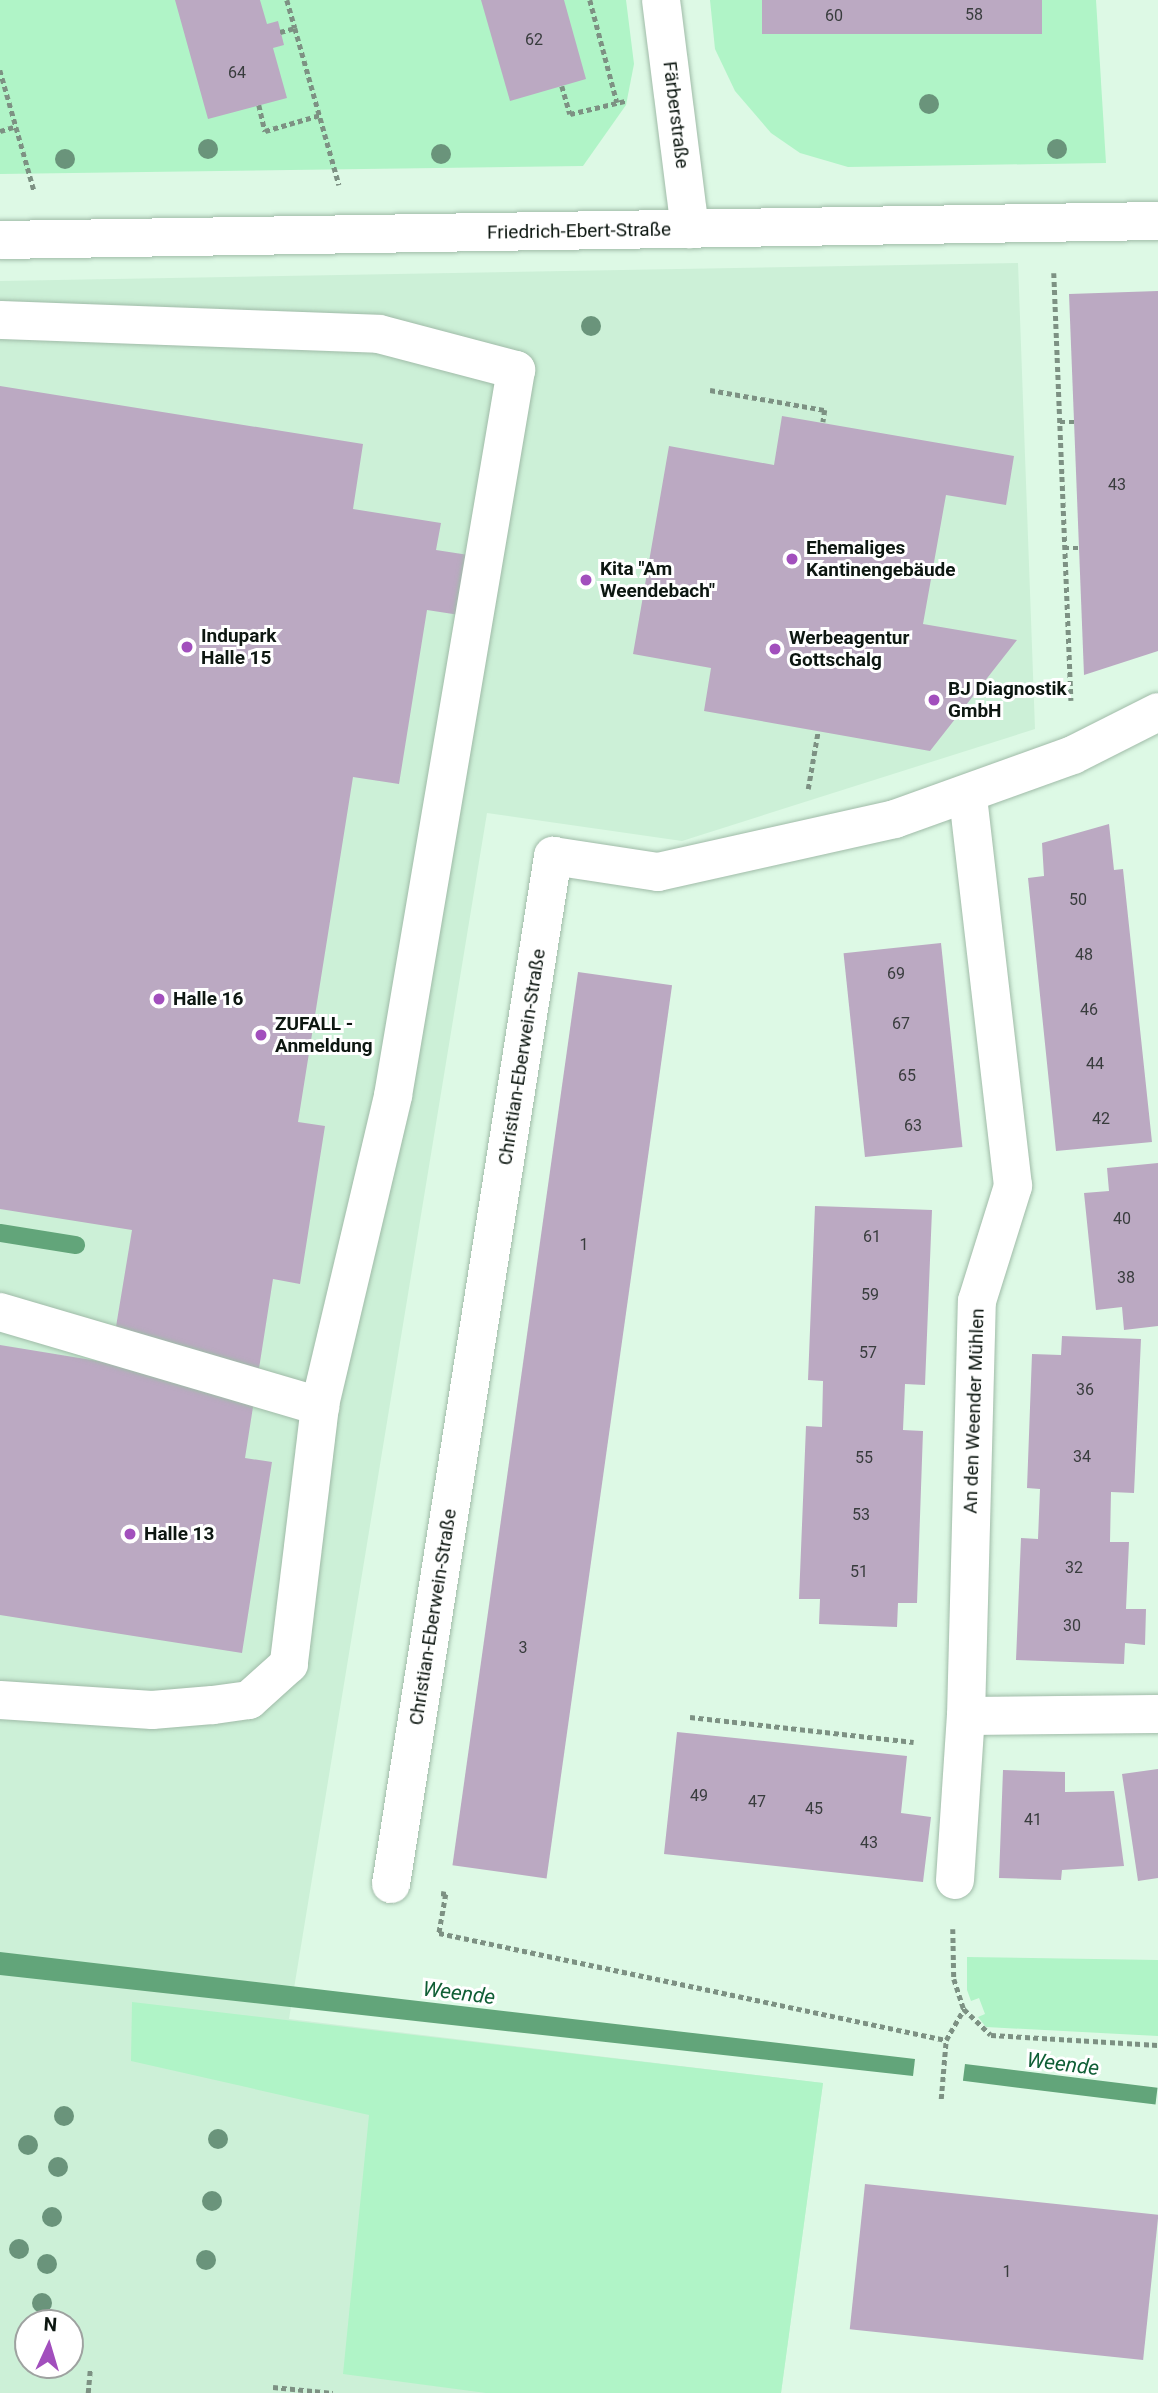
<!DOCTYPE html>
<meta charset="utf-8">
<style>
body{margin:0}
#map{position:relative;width:1158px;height:2393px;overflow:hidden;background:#ddf9e5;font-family:Roboto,sans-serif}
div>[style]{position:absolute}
.built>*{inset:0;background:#ccf0d7}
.green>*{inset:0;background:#b0f4c7}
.water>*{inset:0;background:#62a57a;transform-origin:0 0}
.stream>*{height:18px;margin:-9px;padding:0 9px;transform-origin:9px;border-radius:9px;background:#62a57a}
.building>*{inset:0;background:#bba9c2;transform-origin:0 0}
.path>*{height:4.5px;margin-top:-2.25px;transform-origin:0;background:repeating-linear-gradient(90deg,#7d9183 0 5px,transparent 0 8.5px)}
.roads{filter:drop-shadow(0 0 2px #a0bba8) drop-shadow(0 0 2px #a0bba8)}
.minor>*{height:38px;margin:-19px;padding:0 19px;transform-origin:19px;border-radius:19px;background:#fff}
.trees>*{width:20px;height:20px;margin:-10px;border-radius:50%;background:#6a947b}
.dots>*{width:19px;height:19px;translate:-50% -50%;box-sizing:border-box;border:4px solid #fff;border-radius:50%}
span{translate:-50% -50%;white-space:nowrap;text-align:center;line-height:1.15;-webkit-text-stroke:6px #fff;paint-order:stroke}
.number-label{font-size:16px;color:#383c3d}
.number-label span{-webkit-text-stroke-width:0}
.street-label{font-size:19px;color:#0d1711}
.poi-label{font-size:19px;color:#0d1711;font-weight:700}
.left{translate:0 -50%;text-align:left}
.water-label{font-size:21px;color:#0f5e35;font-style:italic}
.north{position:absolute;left:14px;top:2309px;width:70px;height:70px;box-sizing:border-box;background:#fff;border:2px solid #9ea2a0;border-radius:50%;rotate:4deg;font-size:19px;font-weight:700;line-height:28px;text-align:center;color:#0d1711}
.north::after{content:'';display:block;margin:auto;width:24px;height:32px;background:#a24fbd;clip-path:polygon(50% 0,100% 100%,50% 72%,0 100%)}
</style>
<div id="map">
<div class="built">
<i style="clip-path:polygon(evenodd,1018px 263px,1035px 729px,682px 841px,487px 813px,289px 2019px,823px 2083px,781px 2393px,0 2393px,0 281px,1018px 263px,28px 2323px,70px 2323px,70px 2365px,28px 2365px,28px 2323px)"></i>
</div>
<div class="green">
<i style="clip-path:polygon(0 0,626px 0,634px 64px,626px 105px,583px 166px,0 174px)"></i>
<i style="clip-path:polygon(710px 0,1096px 0,1106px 163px,848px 167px,800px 153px,771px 133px,735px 91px,715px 49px)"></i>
<i style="clip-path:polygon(967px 1957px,1158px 1960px,1158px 2036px,986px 2027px,978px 2017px,985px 2014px,979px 1998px,971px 2001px,967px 1990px)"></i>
<i style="clip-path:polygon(132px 2002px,823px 2083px,781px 2393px,486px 2393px,343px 2374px,369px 2115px,131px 2061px)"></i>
</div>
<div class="water">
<i style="clip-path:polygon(0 1952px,915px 2059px,913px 2076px,0 1975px)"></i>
<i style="left:965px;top:2064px;width:194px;height:17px;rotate:7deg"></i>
</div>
<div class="stream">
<i style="left:0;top:1233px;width:77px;rotate:9deg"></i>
</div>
<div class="building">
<i style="clip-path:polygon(175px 0,260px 0,267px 24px,278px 21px,284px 45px,273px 48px,287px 98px,208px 119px)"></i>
<i style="clip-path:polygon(481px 0,564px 0,586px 79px,510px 101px)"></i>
<i style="left:762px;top:0;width:280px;height:34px"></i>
<i style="clip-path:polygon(1158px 291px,1158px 651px,1084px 675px,1069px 294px)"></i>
<i style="clip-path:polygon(0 386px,363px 444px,353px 509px,441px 523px,436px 550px,475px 556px,466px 616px,427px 610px,399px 784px,353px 777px,298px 1122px,325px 1126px,300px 1284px,273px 1279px,245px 1458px,272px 1462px,242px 1653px,0 1615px,0 1345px,110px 1363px,132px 1230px,0 1209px)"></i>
<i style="clip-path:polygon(782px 416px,1014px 456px,1006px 505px,946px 495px,923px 624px,1017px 640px,930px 751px,704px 711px,711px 668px,633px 654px,669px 446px,774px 465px)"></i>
<i style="clip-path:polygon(1109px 824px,1114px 870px,1123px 869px,1152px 1142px,1056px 1151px,1028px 878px,1044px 876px,1042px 843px)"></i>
<i style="left:941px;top:943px;width:205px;height:98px;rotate:84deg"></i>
<i style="left:578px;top:972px;width:95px;height:902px;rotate:8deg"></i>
<i style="clip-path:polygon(1158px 1163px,1158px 1326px,1124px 1330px,1122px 1307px,1096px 1310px,1084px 1193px,1109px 1191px,1107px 1168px)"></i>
<i style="clip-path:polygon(815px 1206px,932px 1210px,925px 1385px,905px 1384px,903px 1430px,923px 1431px,917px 1603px,898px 1603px,897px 1627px,819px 1624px,820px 1599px,799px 1599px,806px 1426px,822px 1427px,823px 1381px,808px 1380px)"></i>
<i style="clip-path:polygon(1062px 1336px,1141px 1339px,1134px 1493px,1111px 1492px,1110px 1542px,1129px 1542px,1126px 1609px,1146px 1609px,1145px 1645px,1125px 1643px,1124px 1664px,1016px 1660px,1021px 1538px,1038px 1539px,1040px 1489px,1027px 1488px,1032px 1354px,1061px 1355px)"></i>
<i style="clip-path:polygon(677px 1732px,907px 1756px,901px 1813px,931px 1817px,923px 1882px,664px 1854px)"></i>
<i style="clip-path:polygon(1158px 1769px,1158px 1878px,1138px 1881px,1122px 1774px)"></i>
<i style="clip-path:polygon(1003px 1770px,1065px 1772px,1065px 1792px,1114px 1791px,1124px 1866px,1062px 1870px,1061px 1880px,999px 1878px)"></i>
<i style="left:865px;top:2184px;width:295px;height:146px;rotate:6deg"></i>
</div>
<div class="path">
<i style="left:287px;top:0;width:29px;rotate:74deg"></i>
<i style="left:590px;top:0;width:106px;rotate:75.2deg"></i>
<i style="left:280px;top:32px;width:16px;rotate:-15deg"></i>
<i style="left:295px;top:28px;width:163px;rotate:74.3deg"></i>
<i style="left:0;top:70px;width:125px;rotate:74.2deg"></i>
<i style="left:562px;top:86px;width:29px;rotate:74deg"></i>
<i style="left:570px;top:114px;width:57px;rotate:-13.3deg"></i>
<i style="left:259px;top:105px;width:27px;rotate:77deg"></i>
<i style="left:265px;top:131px;width:57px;rotate:-16.2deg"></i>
<i style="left:0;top:131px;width:17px;rotate:-17deg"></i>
<i style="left:1054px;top:273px;width:428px;rotate:87.7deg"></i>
<i style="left:710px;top:390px;width:117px;rotate:9.9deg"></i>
<i style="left:825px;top:410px;width:12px;rotate:99deg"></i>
<i style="left:1060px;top:422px;width:14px"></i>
<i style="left:1064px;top:548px;width:15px"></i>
<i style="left:808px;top:789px;width:59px;rotate:-80.2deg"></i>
<i style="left:690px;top:1717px;width:225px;rotate:6.4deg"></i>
<i style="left:441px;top:1893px;width:5px;rotate:11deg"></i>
<i style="left:446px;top:1894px;width:40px;rotate:100deg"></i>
<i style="left:439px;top:1933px;width:518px;rotate:11.92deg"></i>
<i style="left:953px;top:1929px;width:50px;rotate:88.9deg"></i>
<i style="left:954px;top:1979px;width:32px;rotate:72deg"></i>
<i style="left:964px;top:2009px;width:37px;rotate:44deg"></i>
<i style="left:991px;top:2035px;width:167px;rotate:3.4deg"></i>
<i style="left:941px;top:2099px;width:59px;rotate:-85.2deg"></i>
<i style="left:946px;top:2040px;width:36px;rotate:-60deg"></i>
<i style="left:273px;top:2387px;width:60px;rotate:5.7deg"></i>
<i style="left:88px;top:2393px;width:24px;rotate:-85deg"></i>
</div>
<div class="roads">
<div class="minor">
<i style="left:661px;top:0;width:231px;rotate:82.8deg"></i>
<i style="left:0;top:240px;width:1158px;rotate:-0.94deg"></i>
<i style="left:0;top:320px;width:379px;rotate:2.1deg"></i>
<i style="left:379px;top:334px;width:142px;rotate:14.7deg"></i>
<i style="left:516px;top:370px;width:736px;rotate:99.62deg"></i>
<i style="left:393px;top:1096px;width:318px;rotate:103.3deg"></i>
<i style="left:320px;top:1406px;width:260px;rotate:96.9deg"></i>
<i style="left:289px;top:1664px;width:54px;rotate:138deg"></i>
<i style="left:249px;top:1700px;width:37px;rotate:172deg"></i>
<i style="left:212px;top:1705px;width:60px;rotate:175.2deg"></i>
<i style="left:152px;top:1710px;width:152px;rotate:-176.2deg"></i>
<i style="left:0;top:1312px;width:334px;rotate:16.4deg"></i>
<i style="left:966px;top:1716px;width:192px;rotate:-0.6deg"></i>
<i style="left:955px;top:1880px;width:164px;rotate:-86.2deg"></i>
<i style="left:966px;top:1716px;width:415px;rotate:-88.5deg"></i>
<i style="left:977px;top:1301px;width:121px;rotate:-72.6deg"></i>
<i style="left:1013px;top:1186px;width:393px;rotate:-96.6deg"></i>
<i style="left:391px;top:1884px;width:1041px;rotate:-81.04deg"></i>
<i style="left:553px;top:856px;width:106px;rotate:8.7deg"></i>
<i style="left:658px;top:872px;width:243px;rotate:-12.6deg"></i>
<i style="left:895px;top:819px;width:189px;rotate:-19.8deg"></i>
<i style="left:1073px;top:755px;width:95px;rotate:-26.8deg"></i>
</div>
</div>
<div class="trees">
<i style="left:929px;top:104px"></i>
<i style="left:208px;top:149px"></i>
<i style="left:1057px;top:149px"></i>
<i style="left:441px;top:154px"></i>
<i style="left:65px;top:159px"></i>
<i style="left:591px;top:326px"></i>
<i style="left:64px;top:2116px"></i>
<i style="left:218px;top:2139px"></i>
<i style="left:28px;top:2145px"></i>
<i style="left:58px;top:2167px"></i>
<i style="left:212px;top:2201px"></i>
<i style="left:52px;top:2217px"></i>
<i style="left:19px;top:2249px"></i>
<i style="left:206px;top:2260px"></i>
<i style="left:47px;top:2264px"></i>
<i style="left:42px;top:2303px"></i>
</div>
<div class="dots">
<i style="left:792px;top:559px;background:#a24fbd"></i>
<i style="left:586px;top:580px;background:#a24fbd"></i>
<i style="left:187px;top:647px;background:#a24fbd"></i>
<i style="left:775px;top:649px;background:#a24fbd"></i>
<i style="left:934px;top:700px;background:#a24fbd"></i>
<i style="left:159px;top:999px;background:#a24fbd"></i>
<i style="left:261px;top:1035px;background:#a24fbd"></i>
<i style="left:130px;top:1534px;background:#a24fbd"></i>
</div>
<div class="number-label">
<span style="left:974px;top:15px">58</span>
<span style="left:834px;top:16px">60</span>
<span style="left:534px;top:40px">62</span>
<span style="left:237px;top:73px">64</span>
<span style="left:1117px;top:485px">43</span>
<span style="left:1078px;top:900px">50</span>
<span style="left:1084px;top:955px">48</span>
<span style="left:896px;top:974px">69</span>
<span style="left:1089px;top:1010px">46</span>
<span style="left:901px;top:1024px">67</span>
<span style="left:1095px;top:1064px">44</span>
<span style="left:907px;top:1076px">65</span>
<span style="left:1101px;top:1119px">42</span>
<span style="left:913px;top:1126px">63</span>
<span style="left:1122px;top:1219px">40</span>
<span style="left:872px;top:1237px">61</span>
<span style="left:584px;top:1245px">1</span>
<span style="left:1126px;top:1278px">38</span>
<span style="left:870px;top:1295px">59</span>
<span style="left:868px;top:1353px">57</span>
<span style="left:1085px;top:1390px">36</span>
<span style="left:1082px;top:1457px">34</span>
<span style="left:864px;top:1458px">55</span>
<span style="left:861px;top:1515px">53</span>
<span style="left:1074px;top:1568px">32</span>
<span style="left:859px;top:1572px">51</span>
<span style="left:1072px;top:1626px">30</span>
<span style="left:523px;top:1648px">3</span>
<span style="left:699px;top:1796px">49</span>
<span style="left:757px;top:1802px">47</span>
<span style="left:814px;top:1809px">45</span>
<span style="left:1033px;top:1820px">41</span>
<span style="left:869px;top:1843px">43</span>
<span style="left:1007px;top:2272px">1</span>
</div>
<div class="street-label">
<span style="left:676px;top:115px;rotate:83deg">Färberstraße</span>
<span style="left:579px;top:231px;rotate:-1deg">Friedrich-Ebert-Straße</span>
<span style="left:522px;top:1057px;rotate:-81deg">Christian-Eberwein-Straße</span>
<span style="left:974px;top:1411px;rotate:-88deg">An den Weender Mühlen</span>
<span style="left:433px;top:1617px;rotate:-81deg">Christian-Eberwein-Straße</span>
</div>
<div class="poi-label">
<span class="left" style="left:806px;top:559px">Ehemaliges<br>Kantinengebäude</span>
<span class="left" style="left:600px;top:580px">Kita "Am<br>Weendebach"</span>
<span class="left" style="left:201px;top:647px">Indupark<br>Halle 15</span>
<span class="left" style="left:789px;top:649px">Werbeagentur<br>Gottschalg</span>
<span class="left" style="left:948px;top:700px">BJ Diagnostik<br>GmbH</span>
<span class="left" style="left:173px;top:999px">Halle 16</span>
<span class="left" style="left:275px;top:1035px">ZUFALL -<br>Anmeldung</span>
<span class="left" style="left:144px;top:1534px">Halle 13</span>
</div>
<div class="water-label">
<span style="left:459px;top:1993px;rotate:7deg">Weende</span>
<span style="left:1063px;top:2064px;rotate:7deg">Weende</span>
</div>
<div class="north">N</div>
</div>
